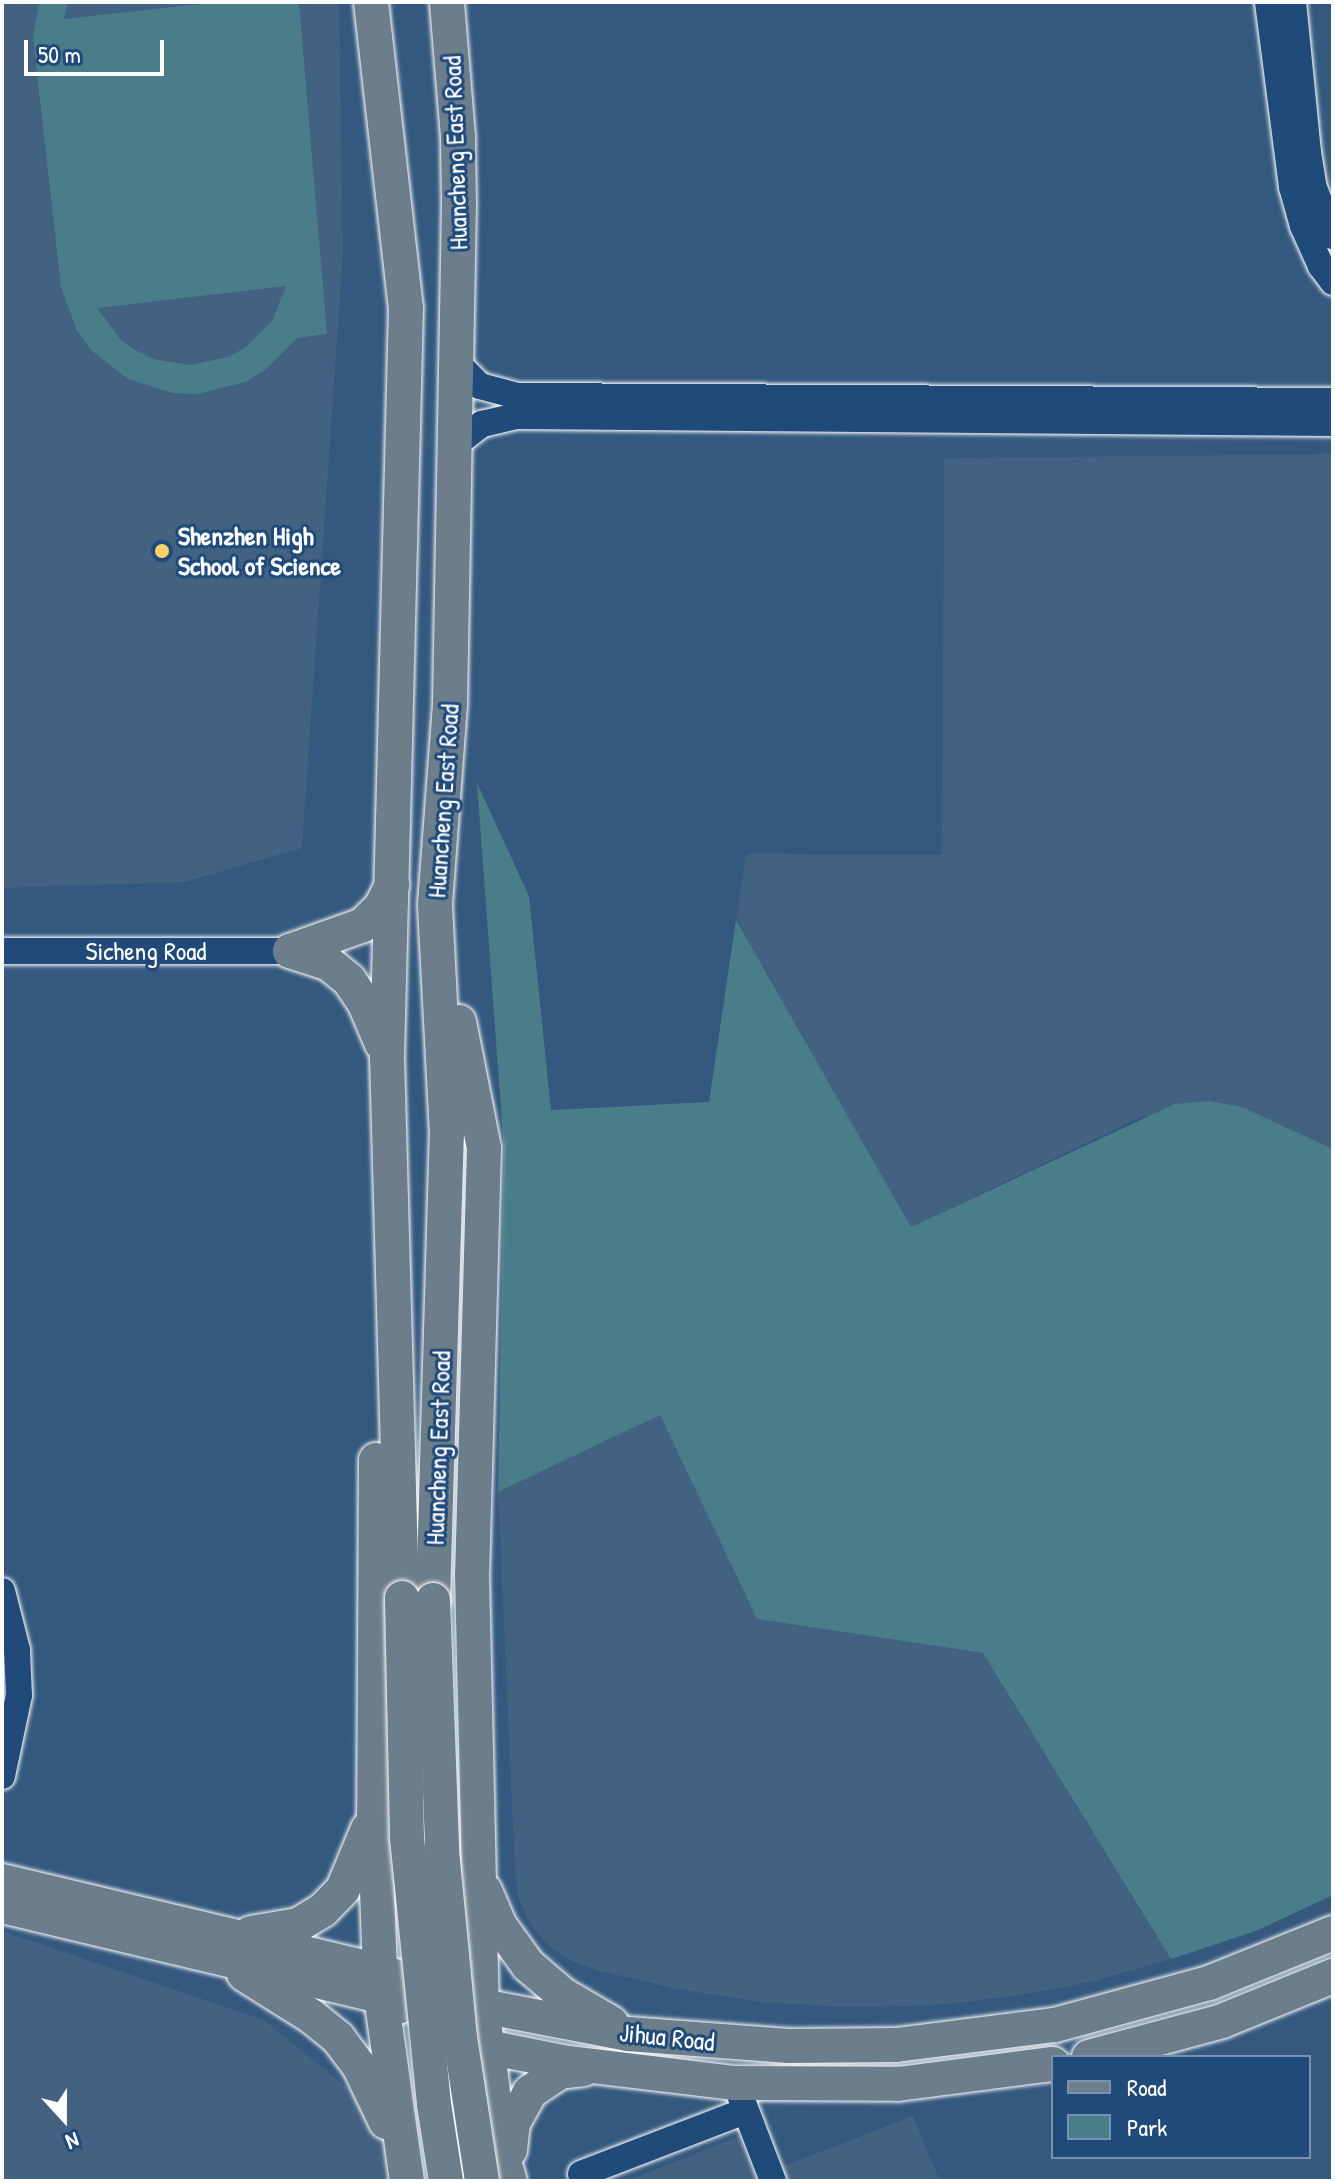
<!DOCTYPE html>
<style>
body{margin:0}
#map{position:relative;width:1335px;height:2183px;overflow:hidden;background:#34587e;font-family:"Patrick Hand",sans-serif}
div>[style]{position:absolute}
.built>*{inset:0;background:#436180}
.green>*{inset:0;background:#4a7d8a}
.roads{filter:drop-shadow(0 0 2px #fff) drop-shadow(0 0 2px #fff)}
.minor>*{height:26px;margin:-13px;padding:0 13px;transform-origin:13px;border-radius:13px;background:#1f4a7a}
.major>*{height:34px;margin:-17px;padding:0 17px;transform-origin:17px;border-radius:17px;background:#6c7d8b}
.bridges{filter:drop-shadow(0 0 2px #fff) drop-shadow(0 0 2px #fff)}
.major-bridge>*{height:34px;margin:-17px;padding:0 17px;transform-origin:17px;border-radius:17px;background:#6c7d8b}
.dots>*{width:22px;height:22px;translate:-50% -50%;box-sizing:border-box;border:4px solid #1f4a7a;border-radius:50%}
span{translate:-50% -50%;white-space:nowrap;text-align:center;line-height:1.15;-webkit-text-stroke:6px #1f4a7a;paint-order:stroke}
.street-label{font-size:26px;color:#fff}
.poi-label{font-size:26px;color:#fff;font-weight:700}
.left{translate:0 -50%;text-align:left}
.frame{position:absolute;inset:0;border:4px solid #fff;pointer-events:none}
.legend{position:absolute;left:1051px;top:2055px;width:260px;height:104px;box-sizing:border-box;background:#1f4a7a;border:2px solid #7992af;margin:0;padding:10px 14px;list-style:none;font-size:24px;color:#fff}
.legend li{display:flex;align-items:center;gap:16px;height:40px}
.legend b{width:40px;border:2px solid #7992af}
.north{position:absolute;left:24px;top:2079px;width:80px;height:80px;-webkit-text-stroke:6px #1f4a7a;paint-order:stroke;rotate:159deg;font-size:22px;font-weight:700;line-height:32px;text-align:center;color:#fff}
.north::after{content:'';display:block;margin:auto;width:28px;height:36px;background:#fff;clip-path:polygon(50% 0,100% 100%,50% 72%,0 100%)}
.scale{position:absolute;left:24px;top:40px;width:140px;height:36px;box-sizing:border-box;border:4px solid #fff;border-top:0;padding-left:10px;font-size:24px;line-height:28px;white-space:nowrap;color:#fff;-webkit-text-stroke:6px #1f4a7a;paint-order:stroke}
</style>
<div id="map">
<div class="built">
<i style="clip-path:polygon(2px 2px,339px 2px,343px 254px,302px 848px,185px 882px,2px 888px)"></i>
<i style="clip-path:polygon(1333px 454px,1333px 1149px,1242px 1107px,1143px 1116px,911px 1227px,736px 920px,746px 854px,942px 855px,944px 458px)"></i>
<i style="clip-path:polygon(660px 1415px,757px 1619px,983px 1653px,1171px 1959px,1091px 1982px,1009px 1997px,926px 2006px,843px 2007px,759px 2002px,677px 1989px,596px 1970px,570px 1960px,548px 1945px,530px 1924px,519px 1899px,515px 1872px,498px 1492px)"></i>
<i style="clip-path:polygon(2px 1931px,264px 2020px,385px 2118px,400px 2181px,2px 2181px)"></i>
<i style="clip-path:polygon(913px 2116px,940px 2181px,627px 2181px,739px 2136px,755px 2177px)"></i>
</div>
<div class="green">
<i style="clip-path:polygon(evenodd,39px 2px,68px 2px,64px 19px,219px 2px,299px 2px,327px 334px,297px 338px,266px 369px,245px 382px,197px 394px,173px 393px,128px 379px,91px 350px,77px 331px,61px 287px,33px 37px,39px 2px,286px 286px,272px 321px,245px 348px,228px 357px,190px 365px,153px 359px,135px 350px,120px 339px,97px 308px,286px 286px)"></i>
<i style="clip-path:polygon(477px 783px,529px 896px,551px 1110px,709px 1102px,736px 920px,911px 1227px,1175px 1104px,1209px 1101px,1242px 1107px,1333px 1149px,1333px 1895px,1256px 1931px,1171px 1959px,983px 1653px,757px 1619px,660px 1415px,498px 1492px,504px 1150px)"></i>
</div>
<div class="roads">
<div class="minor">
<i style="left:1268px;top:2px;width:187px;rotate:82.6deg"></i>
<i style="left:1292px;top:187px;width:41px;rotate:74.2deg"></i>
<i style="left:1303px;top:226px;width:44px;rotate:65.8deg"></i>
<i style="left:1321px;top:266px;width:20px;rotate:53deg"></i>
<i style="left:1293px;top:2px;width:151px;rotate:84.3deg"></i>
<i style="left:1308px;top:152px;width:36px;rotate:81deg"></i>
<i style="left:1314px;top:188px;width:52px;rotate:68.4deg"></i>
<i style="left:457px;top:363px;width:33px;rotate:45deg"></i>
<i style="left:480px;top:386px;width:39px;rotate:15deg"></i>
<i style="left:518px;top:396px;width:815px;rotate:0.35deg"></i>
<i style="left:456px;top:444px;width:33px;rotate:-38deg"></i>
<i style="left:482px;top:424px;width:37px;rotate:-13deg"></i>
<i style="left:518px;top:416px;width:815px;rotate:0.49deg"></i>
<i style="left:2px;top:951px;width:288px"></i>
<i style="left:2px;top:1591px;width:61px;rotate:75.7deg"></i>
<i style="left:17px;top:1650px;width:45px;rotate:87.5deg"></i>
<i style="left:19px;top:1695px;width:83px;rotate:101.9deg"></i>
<i style="left:740px;top:2095px;width:92px;rotate:69deg"></i>
<i style="left:581px;top:2174px;width:176px;rotate:-21deg"></i>
</div>
<div class="major">
<i style="left:371px;top:2px;width:307px;rotate:83.5deg"></i>
<i style="left:406px;top:307px;width:749px;rotate:91.45deg"></i>
<i style="left:387px;top:1056px;width:542px;rotate:88.41deg"></i>
<i style="left:290px;top:951px;width:40px;rotate:18deg"></i>
<i style="left:328px;top:963px;width:27px;rotate:39deg"></i>
<i style="left:349px;top:980px;width:29px;rotate:56deg"></i>
<i style="left:365px;top:1004px;width:43px;rotate:67deg"></i>
<i style="left:290px;top:951px;width:77px;rotate:-19.6deg"></i>
<i style="left:363px;top:925px;width:25px;rotate:-45deg"></i>
<i style="left:381px;top:907px;width:25px;rotate:-63deg"></i>
<i style="left:459px;top:1022px;width:128px;rotate:78.8deg"></i>
<i style="left:484px;top:1148px;width:426px;rotate:91.6deg"></i>
<i style="left:472px;top:1574px;width:432px;rotate:88.7deg"></i>
<i style="left:482px;top:2006px;width:142px;rotate:82.7deg"></i>
<i style="left:500px;top:2147px;width:35px;rotate:74deg"></i>
<i style="left:376px;top:1460px;width:353px;rotate:90.3deg"></i>
<i style="left:374px;top:1813px;width:183px;rotate:87.8deg"></i>
<i style="left:381px;top:1996px;width:187px;rotate:82deg"></i>
<i style="left:433px;top:1600px;width:465px;rotate:-88.3deg"></i>
<i style="left:447px;top:1135px;width:231px;rotate:-93deg"></i>
<i style="left:435px;top:904px;width:201px;rotate:-85.7deg"></i>
<i style="left:450px;top:704px;width:500px;rotate:-88.97deg"></i>
<i style="left:459px;top:204px;width:67px;rotate:-90.9deg"></i>
<i style="left:458px;top:137px;width:135px;rotate:-94.7deg"></i>
<i style="left:2px;top:1881px;width:389px;rotate:13.4deg"></i>
<i style="left:380px;top:1971px;width:108px;rotate:18.9deg"></i>
<i style="left:482px;top:2006px;width:149px;rotate:10.9deg"></i>
<i style="left:628px;top:2034px;width:161px;rotate:4.3deg"></i>
<i style="left:789px;top:2046px;width:107px;rotate:-0.5deg"></i>
<i style="left:896px;top:2045px;width:160px;rotate:-7.2deg"></i>
<i style="left:1055px;top:2025px;width:160px;rotate:-15.3deg"></i>
<i style="left:1209px;top:1983px;width:134px;rotate:-22deg"></i>
<i style="left:485px;top:1891px;width:38px;rotate:67deg"></i>
<i style="left:500px;top:1926px;width:48px;rotate:54.3deg"></i>
<i style="left:528px;top:1965px;width:46px;rotate:40.6deg"></i>
<i style="left:563px;top:1995px;width:56px;rotate:30.3deg"></i>
<i style="left:2px;top:1906px;width:390px;rotate:13.4deg"></i>
<i style="left:381px;top:1996px;width:22px;rotate:27deg"></i>
<i style="left:251px;top:1933px;width:48px;rotate:-9.7deg"></i>
<i style="left:298px;top:1925px;width:29px;rotate:-31deg"></i>
<i style="left:323px;top:1910px;width:29px;rotate:-46deg"></i>
<i style="left:343px;top:1889px;width:65px;rotate:-67.4deg"></i>
<i style="left:244px;top:1974px;width:79px;rotate:32.1deg"></i>
<i style="left:311px;top:2016px;width:35px;rotate:39deg"></i>
<i style="left:338px;top:2038px;width:35px;rotate:53deg"></i>
<i style="left:359px;top:2066px;width:62px;rotate:64.3deg"></i>
<i style="left:470px;top:2039px;width:19px;rotate:25deg"></i>
<i style="left:487px;top:2047px;width:83px;rotate:11.2deg"></i>
<i style="left:568px;top:2063px;width:166px;rotate:6.9deg"></i>
<i style="left:733px;top:2083px;width:165px;rotate:0.3deg"></i>
<i style="left:898px;top:2084px;width:156px;rotate:-7.4deg"></i>
<i style="left:1089px;top:2057px;width:138px;rotate:-15.1deg"></i>
<i style="left:1222px;top:2021px;width:120px;rotate:-22.1deg"></i>
<i style="left:510px;top:2150px;width:27px;rotate:-84deg"></i>
<i style="left:513px;top:2123px;width:35px;rotate:-61deg"></i>
<i style="left:530px;top:2092px;width:36px;rotate:-34deg"></i>
<i style="left:560px;top:2072px;width:24px;rotate:-7deg"></i>
</div>
</div>
<div class="bridges">
<div class="major-bridge">
<i style="left:402px;top:1598px;width:240px;rotate:88.8deg"></i>
<i style="left:407px;top:1838px;width:267px;rotate:84.2deg"></i>
<i style="left:434px;top:2104px;width:78px;rotate:81.1deg"></i>
<i style="left:433px;top:1600px;width:251px;rotate:87.9deg"></i>
<i style="left:442px;top:1851px;width:187px;rotate:84.5deg"></i>
<i style="left:460px;top:2037px;width:146px;rotate:81.3deg"></i>
</div>
</div>
<div class="dots">
<i style="left:162px;top:551px;background:#ffd166"></i>
</div>
<div class="street-label">
<span style="left:455px;top:153px;rotate:-92deg">Huancheng East Road</span>
<span style="left:443px;top:801px;rotate:-86deg">Huancheng East Road</span>
<span style="left:146px;top:951px">Sicheng Road</span>
<span style="left:438px;top:1448px;rotate:-88deg">Huancheng East Road</span>
<span style="left:667px;top:2037px;rotate:6deg">Jihua Road</span>
</div>
<div class="poi-label">
<span class="left" style="left:178px;top:551px">Shenzhen High<br>School of Science</span>
</div>
<div class="frame"></div>
<ul class="legend">
<li><b style="height:10px;background:#6c7d8b"></b>Road</li>
<li><b style="height:22px;background:#4a7d8a"></b>Park</li>
</ul>
<div class="north">N</div>
<div class="scale">50 m</div>
</div>
